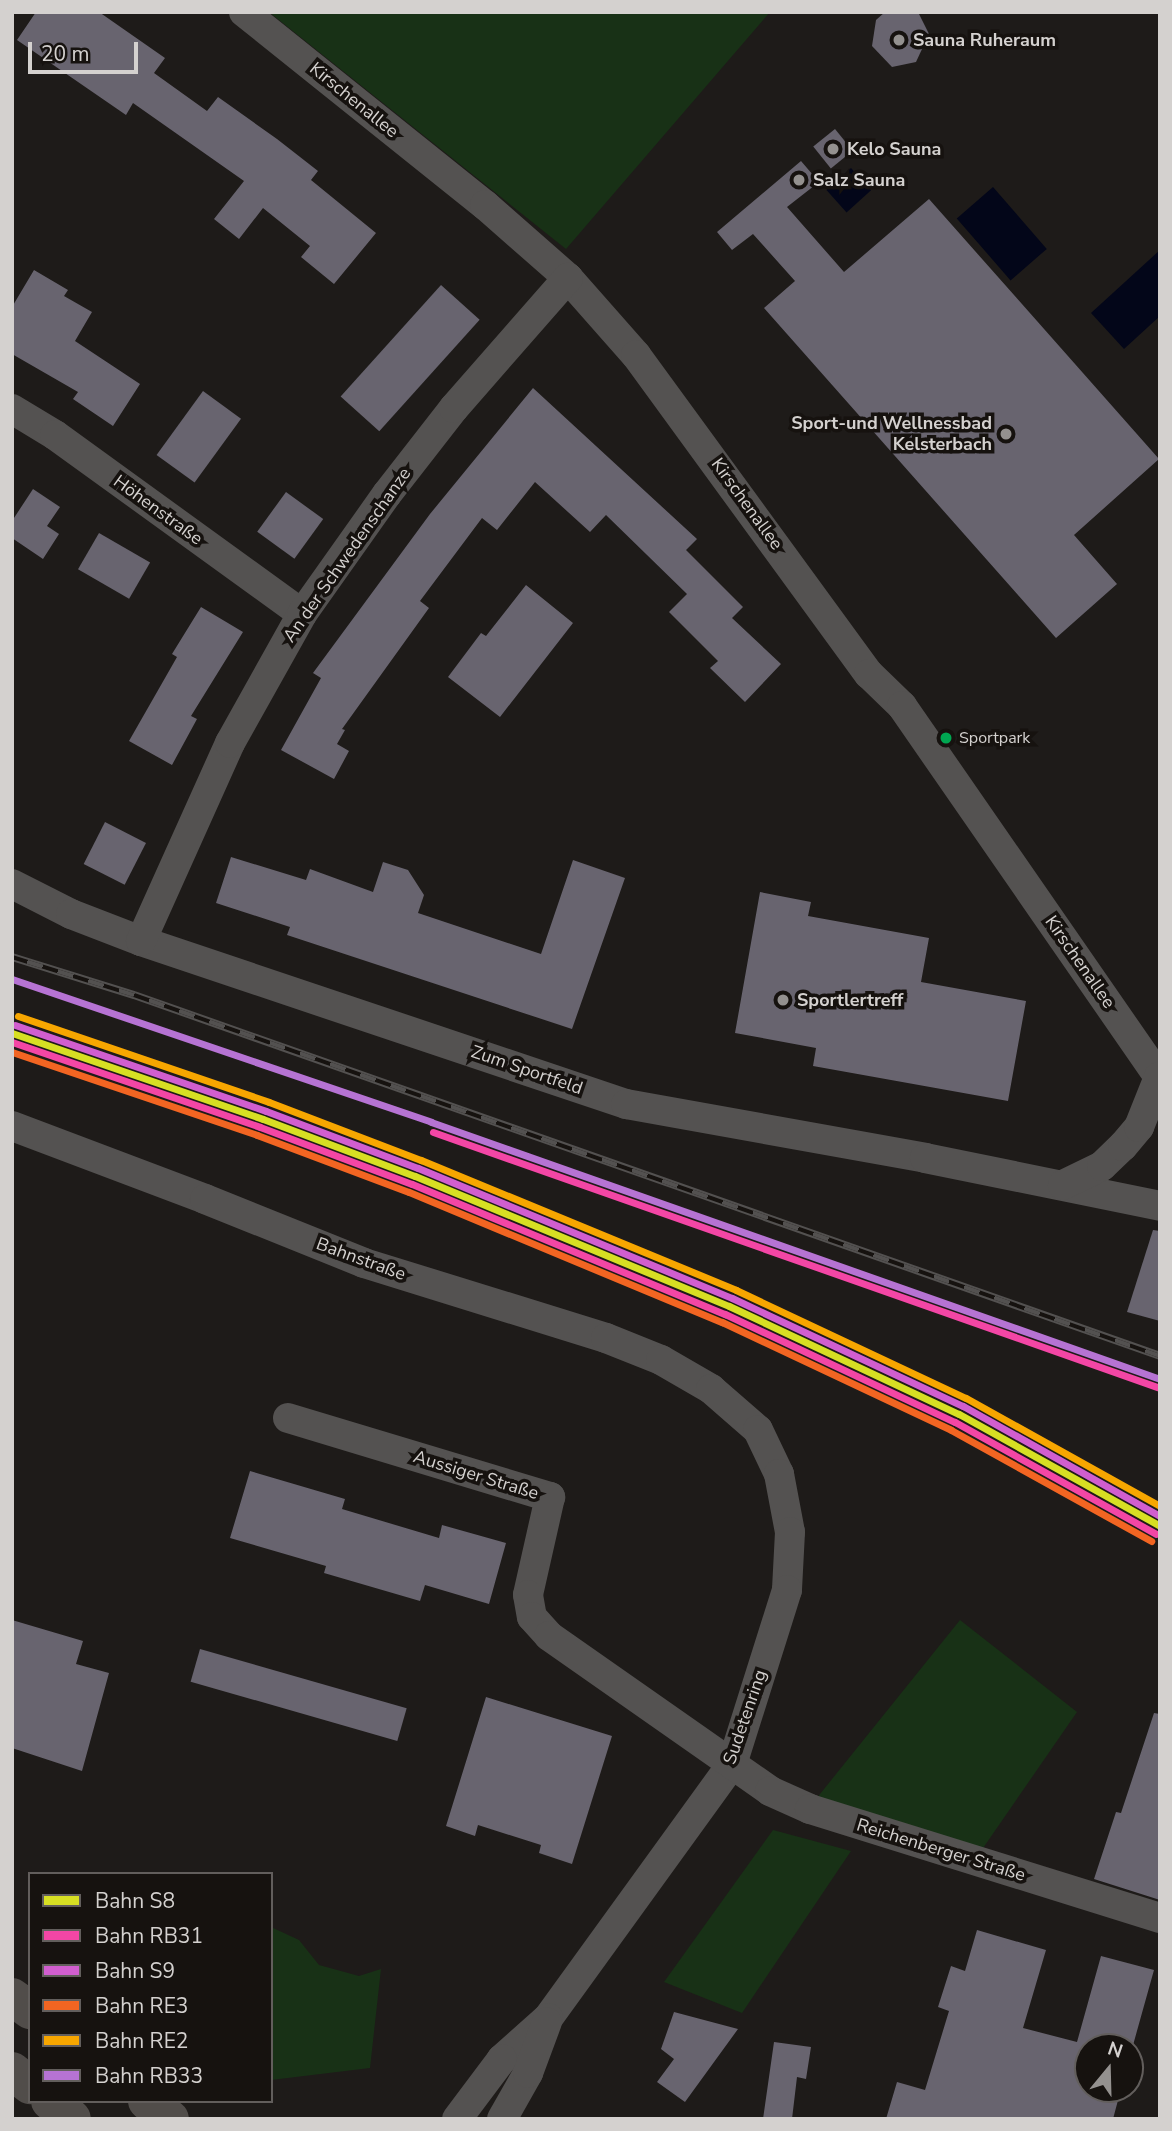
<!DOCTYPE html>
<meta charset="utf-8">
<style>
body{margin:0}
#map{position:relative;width:1172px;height:2131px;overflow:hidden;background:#1e1b19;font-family:"Nunito Sans",sans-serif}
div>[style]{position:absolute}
.green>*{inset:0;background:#183116}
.water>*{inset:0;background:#030619;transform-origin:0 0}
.building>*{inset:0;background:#68646f;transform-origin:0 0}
.street>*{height:30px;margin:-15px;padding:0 15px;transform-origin:15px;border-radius:15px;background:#545251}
.secondary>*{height:38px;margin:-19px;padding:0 19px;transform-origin:19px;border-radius:19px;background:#514d4a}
.rail>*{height:8px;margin-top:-4px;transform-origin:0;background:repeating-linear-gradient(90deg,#16120f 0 16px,#535150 0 32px);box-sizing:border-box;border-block:2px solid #535150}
.rail-1>*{height:7px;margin:-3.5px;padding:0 3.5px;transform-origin:3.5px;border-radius:3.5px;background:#d7df23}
.rail-2>*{height:7px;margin:-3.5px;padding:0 3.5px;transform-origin:3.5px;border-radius:3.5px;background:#f346a5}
.rail-3>*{height:7px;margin:-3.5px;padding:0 3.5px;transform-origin:3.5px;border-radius:3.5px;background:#d15ecf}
.rail-4>*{height:7px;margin:-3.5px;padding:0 3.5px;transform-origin:3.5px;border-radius:3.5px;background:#f26522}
.rail-5>*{height:7px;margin:-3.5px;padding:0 3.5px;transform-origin:3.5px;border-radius:3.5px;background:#f7a600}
.rail-6>*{height:7px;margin:-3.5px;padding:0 3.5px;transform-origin:3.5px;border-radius:3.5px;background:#b673d3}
.dots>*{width:19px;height:19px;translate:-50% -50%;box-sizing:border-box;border:4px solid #16120f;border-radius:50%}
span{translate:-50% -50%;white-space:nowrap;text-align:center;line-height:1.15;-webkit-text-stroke:7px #16120f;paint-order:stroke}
.bus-label{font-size:16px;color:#d4d1cf}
.left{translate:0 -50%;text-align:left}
.poi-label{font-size:18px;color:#d4d1cf;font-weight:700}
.right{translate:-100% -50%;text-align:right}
.street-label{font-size:18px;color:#d4d1cf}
.frame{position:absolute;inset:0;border:14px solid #d4d1cf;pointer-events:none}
.legend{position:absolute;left:28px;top:1872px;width:245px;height:231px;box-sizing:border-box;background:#16120f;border:2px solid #625e5c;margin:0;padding:9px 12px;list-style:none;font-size:21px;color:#d4d1cf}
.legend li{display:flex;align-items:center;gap:14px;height:35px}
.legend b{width:35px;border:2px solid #625e5c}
.north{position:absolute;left:1074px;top:2033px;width:70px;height:70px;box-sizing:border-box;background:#16120f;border:2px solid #625e5c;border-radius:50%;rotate:19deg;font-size:19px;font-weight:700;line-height:28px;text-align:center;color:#d4d1cf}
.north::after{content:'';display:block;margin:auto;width:24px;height:32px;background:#94918f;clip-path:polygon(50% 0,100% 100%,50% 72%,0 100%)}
.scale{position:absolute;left:28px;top:42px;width:110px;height:32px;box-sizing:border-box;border:4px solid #d4d1cf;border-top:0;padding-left:9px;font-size:21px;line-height:24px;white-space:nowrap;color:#d4d1cf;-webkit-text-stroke:5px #16120f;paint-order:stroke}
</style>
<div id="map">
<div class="green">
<i style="clip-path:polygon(269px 12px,770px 12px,566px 249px)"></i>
<i style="clip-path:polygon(960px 1620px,1077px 1712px,981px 1851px,816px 1799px)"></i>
<i style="clip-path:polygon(773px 1830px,851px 1851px,742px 2013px,664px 1982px)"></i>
<i style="clip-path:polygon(271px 1927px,299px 1940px,319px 1965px,359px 1976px,381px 1969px,370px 2068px,271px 2080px)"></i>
</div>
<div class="water">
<i style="left:851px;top:168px;width:30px;height:33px;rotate:48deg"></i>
<i style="left:993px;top:187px;width:82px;height:48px;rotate:49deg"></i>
<i style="clip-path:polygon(1160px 250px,1160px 316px,1124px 349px,1091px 313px)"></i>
</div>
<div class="building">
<i style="clip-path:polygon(36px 12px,99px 12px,165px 58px,154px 73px,207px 111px,218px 97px,277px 139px,318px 171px,311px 180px,376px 233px,334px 284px,301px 257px,310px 246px,263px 208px,239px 239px,214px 219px,244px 181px,133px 103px,126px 115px,17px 40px)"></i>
<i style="clip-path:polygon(885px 12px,918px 12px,929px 34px,916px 62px,892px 67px,872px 46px,876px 20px)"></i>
<i style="left:835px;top:129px;width:28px;height:28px;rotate:51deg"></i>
<i style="clip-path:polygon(801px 161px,819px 182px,787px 207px,844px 272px,929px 199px,1159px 459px,1074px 535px,1117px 584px,1056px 638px,764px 308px,795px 281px,753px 234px,732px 250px,717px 232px)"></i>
<i style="clip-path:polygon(34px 270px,68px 290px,64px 296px,92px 312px,75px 341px,140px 384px,113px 426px,73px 399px,78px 392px,12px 354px,12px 307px)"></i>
<i style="left:441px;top:285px;width:52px;height:150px;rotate:42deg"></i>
<i style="clip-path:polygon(533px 388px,697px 539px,686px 550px,743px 607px,732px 618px,781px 664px,745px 702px,710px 668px,718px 661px,669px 612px,687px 594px,606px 515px,590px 532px,535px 482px,497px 530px,482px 518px,420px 601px,429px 608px,342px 729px,345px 730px,337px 744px,349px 751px,334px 779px,281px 750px,321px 678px,313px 673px,430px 514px)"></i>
<i style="left:203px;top:391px;width:47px;height:79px;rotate:36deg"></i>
<i style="clip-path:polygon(33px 489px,60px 507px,47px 526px,59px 534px,43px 559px,12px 538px,12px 521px)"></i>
<i style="left:286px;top:492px;width:46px;height:49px;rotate:36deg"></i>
<i style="left:99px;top:533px;width:59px;height:42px;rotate:30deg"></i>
<i style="clip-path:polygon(526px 585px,573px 623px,500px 717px,448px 677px,481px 633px,486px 636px)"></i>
<i style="clip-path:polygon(201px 607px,243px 632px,191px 716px,197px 719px,172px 765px,129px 741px,177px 657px,172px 654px)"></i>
<i style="left:105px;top:822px;width:46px;height:47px;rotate:27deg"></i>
<i style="clip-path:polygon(231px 857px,306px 880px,310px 869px,373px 892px,383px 862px,408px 870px,424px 895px,418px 913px,541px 954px,573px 860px,625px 878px,572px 1029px,287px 935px,290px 927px,216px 903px)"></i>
<i style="clip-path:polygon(760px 892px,811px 902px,808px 916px,929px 938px,921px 982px,1026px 1001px,1008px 1101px,813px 1066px,816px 1048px,735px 1033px)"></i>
<i style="clip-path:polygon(1153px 1230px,1160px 1231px,1160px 1321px,1127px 1312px)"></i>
<i style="clip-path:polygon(250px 1471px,345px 1499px,342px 1509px,439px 1538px,442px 1525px,506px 1543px,489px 1604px,425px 1585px,420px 1601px,324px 1573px,326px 1566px,230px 1538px)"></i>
<i style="clip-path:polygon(12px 1620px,83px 1641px,76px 1664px,109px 1673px,82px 1771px,12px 1748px)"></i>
<i style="left:200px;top:1649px;width:215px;height:34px;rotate:16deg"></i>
<i style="clip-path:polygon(486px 1697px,612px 1736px,572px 1864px,539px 1853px,541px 1845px,478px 1825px,475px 1836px,446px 1826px)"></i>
<i style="clip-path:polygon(1154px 1713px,1160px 1714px,1160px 1900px,1094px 1879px,1116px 1812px,1121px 1813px)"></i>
<i style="clip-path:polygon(977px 1930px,1046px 1950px,1023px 2028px,1077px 2042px,1101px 1956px,1154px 1970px,1130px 2056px,1130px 2047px,1088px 2047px,1088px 2089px,1121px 2089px,1113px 2119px,886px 2119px,897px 2082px,925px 2090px,949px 2011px,938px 2007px,951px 1966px,965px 1971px)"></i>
<i style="clip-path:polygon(674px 2012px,738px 2029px,685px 2102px,657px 2082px,674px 2059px,661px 2049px)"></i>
<i style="clip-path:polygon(774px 2042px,811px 2047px,806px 2079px,797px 2077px,792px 2119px,763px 2119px)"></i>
</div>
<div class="street">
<i style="left:244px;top:12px;width:309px;rotate:38.7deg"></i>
<i style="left:485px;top:205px;width:111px;rotate:41.3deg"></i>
<i style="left:568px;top:278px;width:103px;rotate:48.6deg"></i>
<i style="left:636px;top:355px;width:395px;rotate:53.9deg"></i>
<i style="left:869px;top:674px;width:46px;rotate:44.1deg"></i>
<i style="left:902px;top:706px;width:453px;rotate:55.3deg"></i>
<i style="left:12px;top:409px;width:50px;rotate:31.2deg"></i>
<i style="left:55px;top:435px;width:305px;rotate:35.9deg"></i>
<i style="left:12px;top:884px;width:66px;rotate:27deg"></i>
<i style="left:71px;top:914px;width:75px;rotate:21.1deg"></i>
<i style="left:141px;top:941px;width:512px;rotate:18.58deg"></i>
<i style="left:626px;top:1104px;width:304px;rotate:10.2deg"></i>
<i style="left:925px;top:1158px;width:240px;rotate:11.5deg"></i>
<i style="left:141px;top:941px;width:217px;rotate:-65.8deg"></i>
<i style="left:230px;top:743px;width:148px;rotate:-60.8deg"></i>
<i style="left:302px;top:614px;width:147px;rotate:-54.7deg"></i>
<i style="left:387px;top:494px;width:109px;rotate:-52.1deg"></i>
<i style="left:454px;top:408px;width:173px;rotate:-48.8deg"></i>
<i style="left:12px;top:1126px;width:206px;rotate:20.7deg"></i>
<i style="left:205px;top:1199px;width:171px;rotate:21.9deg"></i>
<i style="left:364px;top:1263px;width:253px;rotate:17.2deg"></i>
<i style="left:606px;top:1338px;width:59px;rotate:21.8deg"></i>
<i style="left:661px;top:1360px;width:58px;rotate:30.1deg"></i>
<i style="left:711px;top:1389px;width:62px;rotate:41.1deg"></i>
<i style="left:758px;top:1430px;width:49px;rotate:64.5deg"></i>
<i style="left:779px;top:1474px;width:59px;rotate:79.3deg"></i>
<i style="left:790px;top:1532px;width:58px;rotate:93deg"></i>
<i style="left:787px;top:1590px;width:182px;rotate:107.5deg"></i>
<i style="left:732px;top:1764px;width:314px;rotate:125.9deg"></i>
<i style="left:548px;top:2018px;width:62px;rotate:138.3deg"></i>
<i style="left:502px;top:2059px;width:75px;rotate:126.9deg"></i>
<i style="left:1063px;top:1185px;width:43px;rotate:-26deg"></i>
<i style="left:1102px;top:1166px;width:29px;rotate:-44deg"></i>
<i style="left:1123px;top:1146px;width:25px;rotate:-50deg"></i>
<i style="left:1139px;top:1127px;width:54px;rotate:-68.2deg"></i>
<i style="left:288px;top:1418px;width:274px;rotate:16.8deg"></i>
<i style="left:550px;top:1497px;width:100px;rotate:102.7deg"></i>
<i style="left:528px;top:1595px;width:22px;rotate:80deg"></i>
<i style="left:532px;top:1617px;width:25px;rotate:48deg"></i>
<i style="left:549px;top:1636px;width:270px;rotate:35deg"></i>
<i style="left:770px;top:1791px;width:44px;rotate:24.2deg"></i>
<i style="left:810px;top:1809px;width:367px;rotate:17.3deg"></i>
<i style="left:502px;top:2119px;width:53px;rotate:-60.5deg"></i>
<i style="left:528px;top:2073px;width:54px;rotate:-69.6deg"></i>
</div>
<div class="secondary">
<i style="left:12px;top:1997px;width:22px;rotate:36deg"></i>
<i style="left:12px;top:2071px;width:23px;rotate:38deg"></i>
<i style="left:50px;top:2101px;width:28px;rotate:39deg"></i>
<i style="left:147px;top:2101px;width:29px;rotate:38deg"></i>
</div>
<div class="rail">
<i style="left:12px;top:957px;width:128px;rotate:17.3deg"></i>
<i style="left:134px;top:995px;width:1088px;rotate:19.38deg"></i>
</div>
<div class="rail-1">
<i style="left:12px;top:1033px;width:265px;rotate:18.9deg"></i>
<i style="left:263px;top:1119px;width:162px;rotate:20.6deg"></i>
<i style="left:415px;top:1176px;width:340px;rotate:22.5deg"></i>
<i style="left:729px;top:1306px;width:254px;rotate:25.2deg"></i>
<i style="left:959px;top:1414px;width:230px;rotate:29.1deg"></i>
</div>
<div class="rail-2">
<i style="left:12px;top:1042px;width:262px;rotate:18.9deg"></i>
<i style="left:260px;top:1127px;width:162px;rotate:20.6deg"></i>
<i style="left:412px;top:1184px;width:339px;rotate:22.6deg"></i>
<i style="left:725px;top:1314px;width:254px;rotate:25.2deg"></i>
<i style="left:955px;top:1422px;width:230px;rotate:29.1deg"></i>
<i style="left:433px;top:1132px;width:768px;rotate:19.4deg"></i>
</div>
<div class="rail-3">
<i style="left:15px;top:1025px;width:265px;rotate:18.9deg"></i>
<i style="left:266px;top:1111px;width:162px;rotate:20.6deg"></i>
<i style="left:418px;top:1168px;width:340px;rotate:22.5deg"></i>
<i style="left:732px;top:1298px;width:255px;rotate:25.1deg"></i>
<i style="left:963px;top:1406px;width:226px;rotate:29.2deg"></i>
</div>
<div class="rail-4">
<i style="left:12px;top:1052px;width:259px;rotate:18.7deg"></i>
<i style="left:257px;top:1135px;width:162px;rotate:20.6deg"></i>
<i style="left:409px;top:1192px;width:339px;rotate:22.6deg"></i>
<i style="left:722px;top:1322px;width:253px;rotate:25.2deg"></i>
<i style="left:951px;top:1430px;width:229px;rotate:29deg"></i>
</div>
<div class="rail-5">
<i style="left:18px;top:1016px;width:265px;rotate:18.9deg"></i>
<i style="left:269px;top:1102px;width:163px;rotate:20.9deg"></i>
<i style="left:421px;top:1160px;width:341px;rotate:22.4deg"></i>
<i style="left:736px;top:1290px;width:254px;rotate:25.2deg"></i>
<i style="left:966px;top:1398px;width:222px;rotate:29.1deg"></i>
</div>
<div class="rail-6">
<i style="left:12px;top:979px;width:443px;rotate:18.8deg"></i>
<i style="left:431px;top:1122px;width:773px;rotate:19.42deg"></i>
</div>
<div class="dots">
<i style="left:899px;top:40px;background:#94918f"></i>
<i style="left:833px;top:149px;background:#94918f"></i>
<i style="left:799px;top:180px;background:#94918f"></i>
<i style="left:1006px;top:434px;background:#94918f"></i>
<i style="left:946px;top:738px;background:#00a651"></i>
<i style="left:783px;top:1000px;background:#94918f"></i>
</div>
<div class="bus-label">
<span class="left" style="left:959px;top:738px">Sportpark</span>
</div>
<div class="poi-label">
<span class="left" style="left:913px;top:40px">Sauna Ruheraum</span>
<span class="left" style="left:847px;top:149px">Kelo Sauna</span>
<span class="left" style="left:813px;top:180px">Salz Sauna</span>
<span class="right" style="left:992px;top:434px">Sport-und Wellnessbad<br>Kelsterbach</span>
<span class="left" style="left:797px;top:1000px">Sportlertreff</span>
</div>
<div class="street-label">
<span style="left:354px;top:100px;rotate:39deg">Kirschenallee</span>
<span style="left:747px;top:504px;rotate:54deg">Kirschenallee</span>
<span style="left:158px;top:510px;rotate:36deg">Höhenstraße</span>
<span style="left:347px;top:555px;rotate:-55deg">An der Schwedenschanze</span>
<span style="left:1080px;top:962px;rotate:55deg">Kirschenallee</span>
<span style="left:527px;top:1070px;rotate:19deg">Zum Sportfeld</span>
<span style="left:361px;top:1259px;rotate:20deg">Bahnstraße</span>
<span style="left:476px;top:1475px;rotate:17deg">Aussiger Straße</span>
<span style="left:745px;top:1717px;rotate:-71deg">Sudetenring</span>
<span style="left:941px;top:1850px;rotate:17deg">Reichenberger Straße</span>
</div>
<div class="frame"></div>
<ul class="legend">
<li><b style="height:9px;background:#d7df23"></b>Bahn S8</li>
<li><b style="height:9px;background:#f346a5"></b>Bahn RB31</li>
<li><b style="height:9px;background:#d15ecf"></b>Bahn S9</li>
<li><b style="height:9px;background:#f26522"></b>Bahn RE3</li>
<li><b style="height:9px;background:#f7a600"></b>Bahn RE2</li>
<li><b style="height:9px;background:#b673d3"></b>Bahn RB33</li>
</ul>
<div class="north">N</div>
<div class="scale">20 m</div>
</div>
